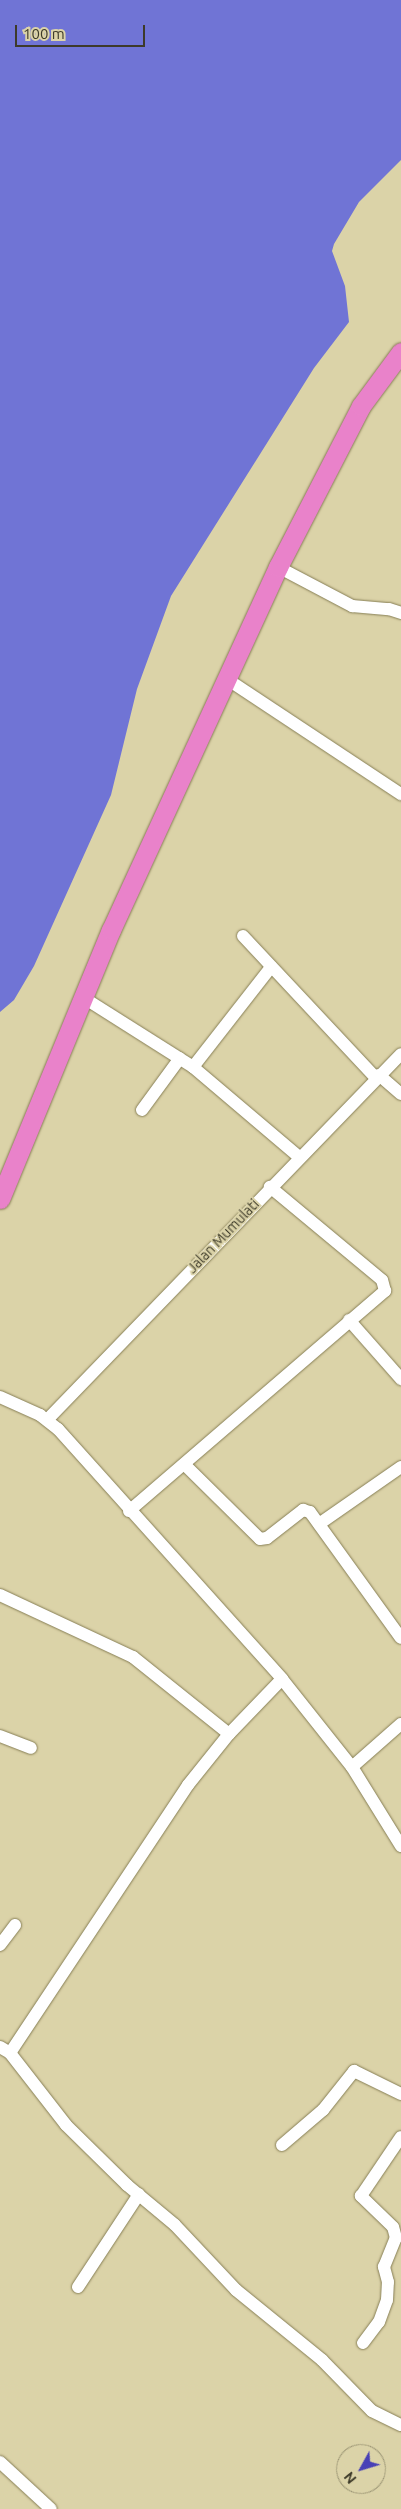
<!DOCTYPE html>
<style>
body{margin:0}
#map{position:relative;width:401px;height:2509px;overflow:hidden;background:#dbd3a8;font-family:Ubuntu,sans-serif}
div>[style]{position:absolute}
.water>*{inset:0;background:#7074d5}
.roads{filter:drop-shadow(0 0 1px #877f56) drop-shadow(0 0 1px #877f56)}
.minor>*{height:12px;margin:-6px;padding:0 6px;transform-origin:6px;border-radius:6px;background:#fff}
.highway>*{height:19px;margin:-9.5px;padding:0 9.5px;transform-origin:9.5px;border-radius:9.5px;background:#e982ca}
span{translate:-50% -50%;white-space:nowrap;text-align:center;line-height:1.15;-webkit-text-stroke:4px #dbd3a8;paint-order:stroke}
.street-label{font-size:14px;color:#3d3a29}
.north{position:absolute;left:336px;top:2444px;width:50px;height:50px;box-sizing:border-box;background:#dbd3a8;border:1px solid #9c9675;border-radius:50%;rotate:231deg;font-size:14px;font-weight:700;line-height:20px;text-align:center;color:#3d3a29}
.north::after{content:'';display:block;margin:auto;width:18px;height:22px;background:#4840b6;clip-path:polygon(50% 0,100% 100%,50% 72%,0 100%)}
.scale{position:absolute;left:15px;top:25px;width:130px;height:22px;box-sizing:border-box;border:2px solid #3d3a29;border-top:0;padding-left:6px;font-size:15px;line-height:18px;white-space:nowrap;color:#3d3a29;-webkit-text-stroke:4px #dbd3a8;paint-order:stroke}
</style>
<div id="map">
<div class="water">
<i style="clip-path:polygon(0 0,401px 0,401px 160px,359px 202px,334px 244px,332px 251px,345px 286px,349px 322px,314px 368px,171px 596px,137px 689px,111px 795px,34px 966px,14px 1000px,0 1012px)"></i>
</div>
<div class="roads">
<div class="minor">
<i style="left:278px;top:567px;width:84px;rotate:27.8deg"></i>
<i style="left:352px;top:606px;width:37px;rotate:5deg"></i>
<i style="left:389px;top:609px;width:13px;rotate:18deg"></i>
<i style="left:227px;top:679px;width:209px;rotate:33.5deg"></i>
<i style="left:243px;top:936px;width:195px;rotate:46.9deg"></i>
<i style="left:84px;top:998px;width:129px;rotate:32.3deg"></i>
<i style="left:193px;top:1067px;width:139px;rotate:40.3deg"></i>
<i style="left:193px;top:1067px;width:127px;rotate:-52deg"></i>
<i style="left:379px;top:1075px;width:29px;rotate:41deg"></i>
<i style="left:142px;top:1110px;width:64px;rotate:-53.8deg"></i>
<i style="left:349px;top:1320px;width:79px;rotate:48.6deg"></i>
<i style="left:0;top:1397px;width:44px;rotate:24.2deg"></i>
<i style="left:40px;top:1415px;width:23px;rotate:38deg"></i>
<i style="left:58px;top:1429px;width:336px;rotate:48.1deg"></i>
<i style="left:282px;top:1679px;width:112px;rotate:51.5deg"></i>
<i style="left:352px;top:1767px;width:93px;rotate:58.2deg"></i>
<i style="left:47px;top:1420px;width:509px;rotate:-45.95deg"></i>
<i style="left:185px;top:1465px;width:105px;rotate:44.6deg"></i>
<i style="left:260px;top:1539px;width:7px;rotate:-8deg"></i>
<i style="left:267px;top:1538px;width:46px;rotate:-37.9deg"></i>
<i style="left:303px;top:1510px;width:7px;rotate:16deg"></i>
<i style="left:310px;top:1512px;width:155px;rotate:54.2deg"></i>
<i style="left:129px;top:1511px;width:338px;rotate:-40.7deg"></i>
<i style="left:385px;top:1291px;width:11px;rotate:-105deg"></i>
<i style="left:382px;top:1280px;width:146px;rotate:-140.3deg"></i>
<i style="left:319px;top:1524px;width:100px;rotate:-34.8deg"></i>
<i style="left:0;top:1595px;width:147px;rotate:25deg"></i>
<i style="left:133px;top:1657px;width:123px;rotate:38.7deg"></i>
<i style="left:0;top:1736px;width:33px;rotate:21deg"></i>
<i style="left:352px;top:1767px;width:65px;rotate:-41.3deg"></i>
<i style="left:0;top:1945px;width:25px;rotate:-53deg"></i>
<i style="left:0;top:2047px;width:12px;rotate:31deg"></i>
<i style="left:10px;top:2053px;width:322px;rotate:-56.4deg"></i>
<i style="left:188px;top:1785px;width:65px;rotate:-51.2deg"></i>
<i style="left:229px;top:1734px;width:76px;rotate:-46.1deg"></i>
<i style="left:10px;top:2053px;width:91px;rotate:52.1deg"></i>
<i style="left:66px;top:2125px;width:86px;rotate:44.5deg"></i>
<i style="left:127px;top:2185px;width:62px;rotate:39.8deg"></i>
<i style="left:175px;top:2225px;width:89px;rotate:46.8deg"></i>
<i style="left:236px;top:2290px;width:111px;rotate:39.1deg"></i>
<i style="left:322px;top:2360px;width:71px;rotate:45.6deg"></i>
<i style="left:372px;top:2411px;width:32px;rotate:26deg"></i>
<i style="left:282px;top:2145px;width:54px;rotate:-40.5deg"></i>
<i style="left:323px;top:2110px;width:50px;rotate:-51.5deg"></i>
<i style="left:354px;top:2071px;width:52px;rotate:26.1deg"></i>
<i style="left:78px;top:2287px;width:111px;rotate:-56.7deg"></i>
<i style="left:363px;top:2343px;width:26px;rotate:-53deg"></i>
<i style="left:379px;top:2322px;width:23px;rotate:-70deg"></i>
<i style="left:387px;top:2300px;width:18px;rotate:-87deg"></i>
<i style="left:388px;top:2282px;width:16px;rotate:-105deg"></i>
<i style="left:384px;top:2267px;width:31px;rotate:-68deg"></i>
<i style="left:396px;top:2238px;width:11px;rotate:-105deg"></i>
<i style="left:393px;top:2227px;width:45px;rotate:-135.9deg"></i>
<i style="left:361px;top:2196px;width:71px;rotate:-55.9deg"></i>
<i style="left:0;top:2462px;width:69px;rotate:42.7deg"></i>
</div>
<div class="highway">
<i style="left:0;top:1199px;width:291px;rotate:-67.6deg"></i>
<i style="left:111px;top:930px;width:400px;rotate:-65.3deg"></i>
<i style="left:278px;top:567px;width:181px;rotate:-62.7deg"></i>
<i style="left:361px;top:406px;width:67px;rotate:-53.5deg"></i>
</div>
</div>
<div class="street-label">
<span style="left:223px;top:1236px;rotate:-46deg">Jalan Mumulati</span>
</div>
<div class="north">N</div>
<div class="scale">100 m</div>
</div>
